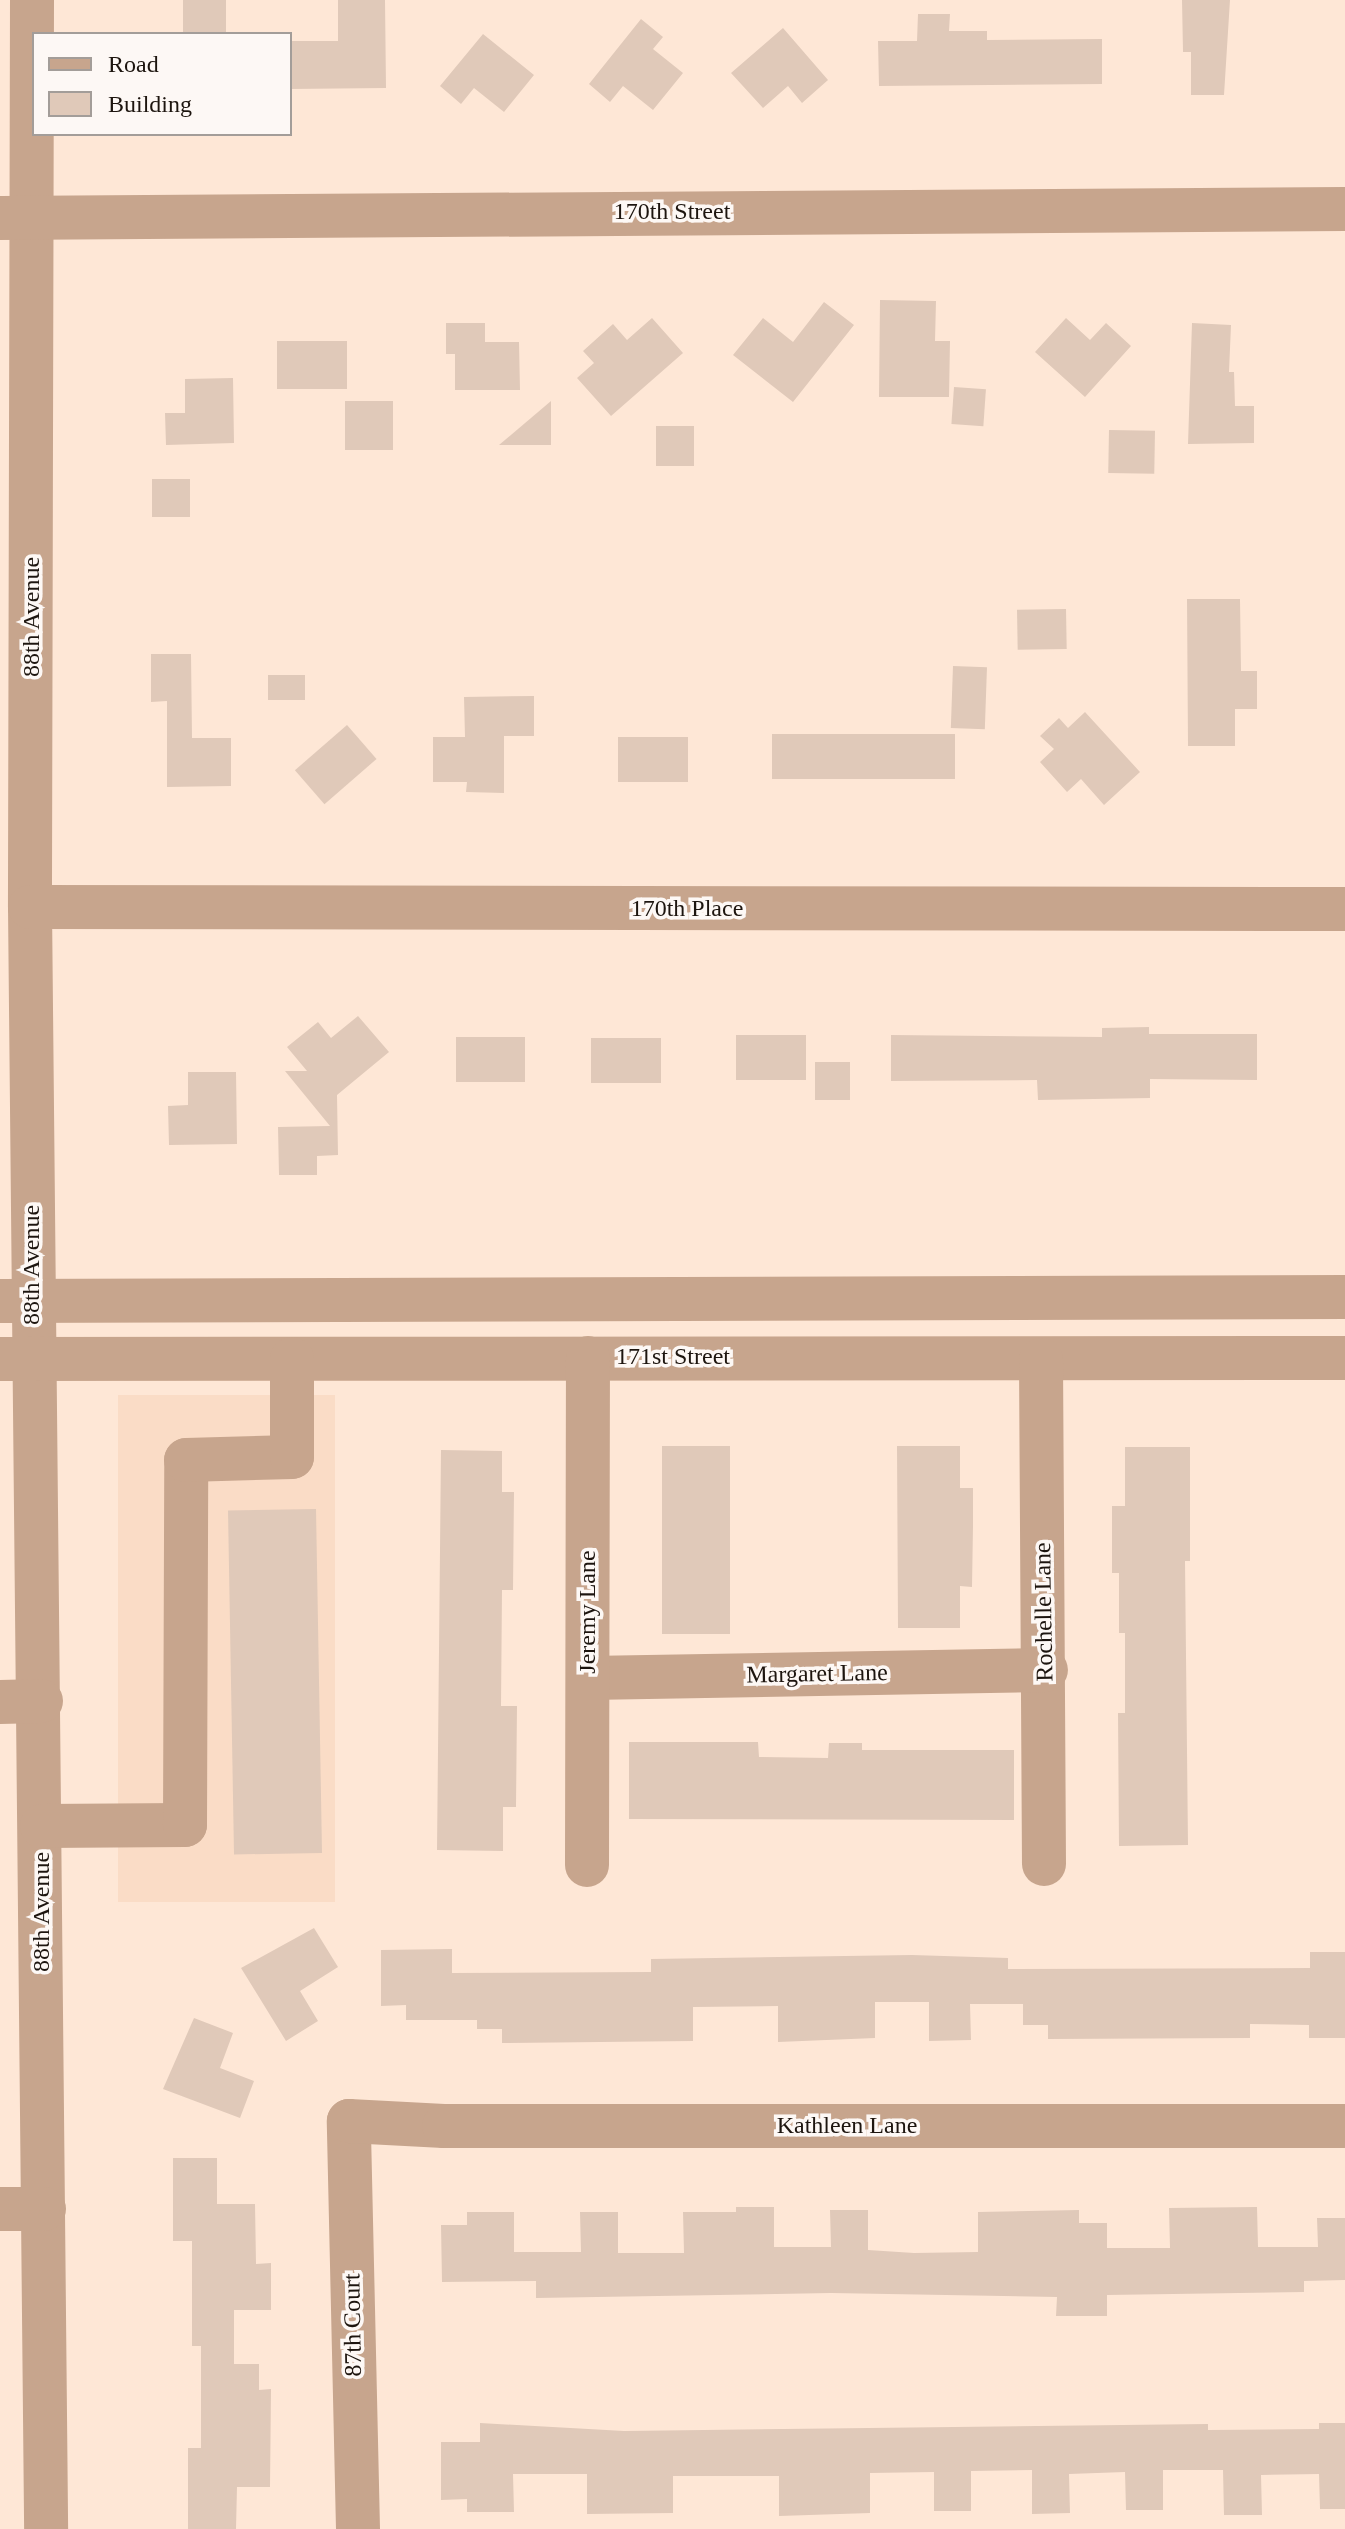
<!DOCTYPE html>
<style>
body{margin:0}
#map{position:relative;width:1345px;height:2529px;overflow:hidden;background:#fee7d6;font-family:"Times New Roman",serif}
div>[style]{position:absolute}
.built>*{inset:0;background:#fadcc6;transform-origin:0 0}
.building>*{inset:0;background:#e0c9b9;transform-origin:0 0}
.minor>*{height:44px;margin:-22px;padding:0 22px;transform-origin:22px;border-radius:22px;background:#c7a58d}
span{translate:-50% -50%;white-space:nowrap;text-align:center;line-height:1.15;-webkit-text-stroke:7px #fdf8f5;paint-order:stroke}
.street-label{font-size:24px;color:#1d150f}
.legend{position:absolute;left:32px;top:32px;width:260px;height:104px;box-sizing:border-box;background:#fdf8f5;border:2px solid #a39d99;margin:0;padding:10px 14px;list-style:none;font-size:24px;color:#1d150f}
.legend li{display:flex;align-items:center;gap:16px;height:40px}
.legend b{width:40px;border:2px solid #a39d99}
</style>
<div id="map">
<div class="built">
<i style="left:118px;top:1395px;width:217px;height:507px"></i>
</div>
<div class="building">
<i style="left:183px;top:0;width:43px;height:34px"></i>
<i style="clip-path:polygon(338px 0,385px 0,386px 88px,290px 89px,290px 41px,338px 41px)"></i>
<i style="clip-path:polygon(1182px 0,1230px 0,1224px 95px,1191px 95px,1191px 52px,1183px 52px)"></i>
<i style="clip-path:polygon(918px 14px,950px 14px,949px 31px,987px 31px,987px 40px,1102px 39px,1102px 84px,879px 86px,878px 41px,917px 41px)"></i>
<i style="clip-path:polygon(641px 19px,663px 37px,653px 49px,683px 73px,653px 110px,623px 86px,610px 102px,589px 84px)"></i>
<i style="clip-path:polygon(783px 28px,828px 80px,802px 103px,788px 86px,763px 108px,731px 73px)"></i>
<i style="clip-path:polygon(483px 34px,534px 75px,504px 112px,474px 88px,461px 104px,440px 86px)"></i>
<i style="clip-path:polygon(880px 300px,936px 301px,935px 341px,950px 341px,949px 397px,879px 397px)"></i>
<i style="clip-path:polygon(824px 302px,854px 325px,793px 402px,733px 355px,763px 318px,793px 342px)"></i>
<i style="clip-path:polygon(652px 318px,683px 353px,611px 416px,577px 378px,594px 363px,583px 351px,613px 324px,627px 340px)"></i>
<i style="clip-path:polygon(1066px 318px,1090px 340px,1106px 323px,1131px 346px,1085px 397px,1035px 352px)"></i>
<i style="clip-path:polygon(446px 323px,485px 323px,485px 342px,519px 342px,520px 390px,455px 390px,455px 354px,446px 354px)"></i>
<i style="clip-path:polygon(1192px 323px,1231px 325px,1229px 372px,1234px 372px,1235px 406px,1254px 406px,1254px 443px,1188px 444px)"></i>
<i style="left:347px;top:341px;width:48px;height:70px;rotate:90deg"></i>
<i style="clip-path:polygon(233px 378px,234px 443px,166px 445px,165px 413px,185px 413px,185px 379px)"></i>
<i style="left:954px;top:387px;width:32px;height:37px;rotate:4deg"></i>
<i style="left:393px;top:401px;width:49px;height:48px;rotate:90deg"></i>
<i style="clip-path:polygon(551px 401px,551px 445px,499px 445px)"></i>
<i style="left:656px;top:426px;width:38px;height:40px"></i>
<i style="left:1109px;top:430px;width:46px;height:43px;rotate:1deg"></i>
<i style="left:152px;top:479px;width:38px;height:38px"></i>
<i style="clip-path:polygon(1187px 599px,1240px 599px,1241px 671px,1257px 671px,1257px 709px,1235px 709px,1235px 746px,1188px 746px)"></i>
<i style="left:1066px;top:609px;width:40px;height:49px;rotate:89deg"></i>
<i style="clip-path:polygon(151px 654px,191px 654px,192px 738px,231px 738px,231px 786px,167px 787px,167px 701px,151px 702px)"></i>
<i style="left:953px;top:666px;width:34px;height:62px;rotate:2deg"></i>
<i style="left:268px;top:675px;width:37px;height:25px"></i>
<i style="clip-path:polygon(534px 696px,534px 736px,504px 736px,504px 793px,466px 792px,467px 782px,433px 782px,433px 737px,465px 737px,464px 697px)"></i>
<i style="clip-path:polygon(1085px 712px,1140px 772px,1104px 805px,1081px 779px,1067px 792px,1040px 762px,1054px 749px,1040px 736px,1059px 718px,1068px 728px)"></i>
<i style="left:347px;top:725px;width:45px;height:69px;rotate:49deg"></i>
<i style="left:955px;top:734px;width:45px;height:183px;rotate:90deg"></i>
<i style="left:618px;top:737px;width:70px;height:45px"></i>
<i style="clip-path:polygon(358px 1016px,389px 1052px,337px 1095px,338px 1155px,317px 1156px,317px 1175px,279px 1175px,278px 1127px,330px 1126px,285px 1071px,307px 1071px,287px 1047px,318px 1022px,331px 1038px)"></i>
<i style="clip-path:polygon(1149px 1027px,1149px 1034px,1257px 1034px,1257px 1080px,1150px 1079px,1150px 1098px,1038px 1100px,1037px 1080px,891px 1081px,891px 1035px,1102px 1037px,1102px 1028px)"></i>
<i style="left:736px;top:1035px;width:70px;height:45px"></i>
<i style="left:456px;top:1037px;width:69px;height:45px"></i>
<i style="left:591px;top:1038px;width:70px;height:45px"></i>
<i style="left:815px;top:1062px;width:35px;height:38px"></i>
<i style="clip-path:polygon(188px 1072px,236px 1072px,237px 1144px,169px 1145px,168px 1106px,188px 1105px)"></i>
<i style="left:662px;top:1446px;width:68px;height:188px"></i>
<i style="clip-path:polygon(897px 1446px,960px 1446px,960px 1488px,973px 1488px,973px 1526px,972px 1587px,960px 1586px,960px 1628px,898px 1628px)"></i>
<i style="clip-path:polygon(1125px 1447px,1190px 1447px,1190px 1561px,1185px 1561px,1188px 1845px,1119px 1846px,1118px 1713px,1125px 1713px,1125px 1633px,1119px 1633px,1119px 1573px,1112px 1573px,1112px 1506px,1125px 1506px)"></i>
<i style="clip-path:polygon(441px 1450px,502px 1451px,502px 1492px,514px 1492px,513px 1590px,502px 1590px,501px 1706px,517px 1706px,516px 1807px,503px 1807px,503px 1851px,437px 1850px)"></i>
<i style="left:316px;top:1509px;width:344px;height:88px;rotate:89deg"></i>
<i style="clip-path:polygon(629px 1742px,758px 1742px,759px 1757px,828px 1758px,829px 1743px,862px 1743px,862px 1750px,1014px 1750px,1014px 1820px,629px 1819px)"></i>
<i style="clip-path:polygon(314px 1928px,338px 1967px,300px 1991px,318px 2021px,286px 2041px,241px 1968px)"></i>
<i style="clip-path:polygon(452px 1949px,452px 1973px,651px 1972px,651px 1959px,912px 1955px,1008px 1958px,1008px 1969px,1310px 1968px,1310px 1952px,1345px 1952px,1345px 2038px,1309px 2038px,1309px 2025px,1250px 2024px,1250px 2038px,1048px 2039px,1048px 2025px,1023px 2025px,1023px 2004px,970px 2004px,971px 2040px,929px 2041px,929px 2002px,875px 2002px,875px 2038px,778px 2042px,778px 2006px,693px 2007px,693px 2041px,502px 2043px,502px 2029px,477px 2029px,477px 2020px,406px 2020px,406px 2005px,381px 2006px,381px 1950px)"></i>
<i style="clip-path:polygon(194px 2018px,233px 2033px,220px 2068px,254px 2081px,240px 2118px,163px 2089px)"></i>
<i style="clip-path:polygon(173px 2158px,217px 2158px,217px 2204px,255px 2204px,256px 2264px,271px 2263px,271px 2310px,234px 2310px,234px 2364px,259px 2364px,259px 2390px,271px 2389px,270px 2487px,237px 2487px,236px 2529px,188px 2529px,188px 2448px,201px 2448px,201px 2346px,192px 2346px,192px 2241px,173px 2241px)"></i>
<i style="clip-path:polygon(736px 2207px,774px 2207px,774px 2247px,831px 2247px,830px 2210px,868px 2210px,868px 2250px,914px 2253px,978px 2252px,978px 2212px,1079px 2210px,1079px 2223px,1107px 2223px,1107px 2248px,1170px 2248px,1169px 2208px,1257px 2207px,1258px 2247px,1318px 2247px,1317px 2218px,1345px 2218px,1345px 2280px,1304px 2281px,1304px 2292px,1107px 2295px,1107px 2316px,1056px 2316px,1057px 2297px,831px 2293px,536px 2298px,536px 2281px,442px 2282px,441px 2225px,467px 2225px,467px 2212px,514px 2212px,514px 2252px,581px 2252px,580px 2212px,618px 2212px,618px 2253px,684px 2253px,683px 2212px,736px 2212px)"></i>
<i style="clip-path:polygon(480px 2423px,624px 2431px,1208px 2424px,1208px 2430px,1319px 2429px,1319px 2423px,1345px 2423px,1345px 2509px,1320px 2509px,1319px 2474px,1261px 2475px,1262px 2515px,1224px 2515px,1223px 2470px,1163px 2470px,1163px 2510px,1126px 2510px,1125px 2472px,1069px 2474px,1070px 2513px,1032px 2514px,1032px 2470px,971px 2471px,971px 2511px,934px 2511px,934px 2472px,870px 2473px,870px 2513px,779px 2516px,779px 2476px,673px 2476px,673px 2513px,587px 2514px,587px 2474px,513px 2474px,514px 2512px,467px 2512px,467px 2499px,441px 2500px,441px 2442px,480px 2442px)"></i>
</div>
<div class="minor">
<i style="left:32px;top:0;width:907px;rotate:90.13deg"></i>
<i style="left:30px;top:907px;width:1622px;rotate:89.43deg"></i>
<i style="left:0;top:218px;width:1345px;rotate:-0.38deg"></i>
<i style="left:30px;top:907px;width:1315px;rotate:0.09deg"></i>
<i style="left:0;top:1301px;width:1345px;rotate:-0.17deg"></i>
<i style="left:0;top:1359px;width:1345px;rotate:-0.04deg"></i>
<i style="left:1041px;top:1360px;width:504px;rotate:89.66deg"></i>
<i style="left:589px;top:1678px;width:457px;rotate:-1deg"></i>
<i style="left:0;top:1702px;width:41px;rotate:-1.4deg"></i>
<i style="left:42px;top:1826px;width:143px;rotate:-0.4deg"></i>
<i style="left:185px;top:1825px;width:365px;rotate:-89.8deg"></i>
<i style="left:186px;top:1460px;width:106px;rotate:-1.6deg"></i>
<i style="left:292px;top:1457px;width:98px;rotate:-90deg"></i>
<i style="left:587px;top:1865px;width:507px;rotate:-89.89deg"></i>
<i style="left:0;top:2209px;width:44px"></i>
<i style="left:358px;top:2529px;width:408px;rotate:-91.3deg"></i>
<i style="left:349px;top:2121px;width:95px;rotate:3deg"></i>
<i style="left:444px;top:2126px;width:901px"></i>
</div>
<div class="street-label">
<span style="left:672px;top:212px">170th Street</span>
<span style="left:32px;top:617px;rotate:-90deg">88th Avenue</span>
<span style="left:687px;top:909px">170th Place</span>
<span style="left:32px;top:1265px;rotate:-90deg">88th Avenue</span>
<span style="left:673px;top:1357px">171st Street</span>
<span style="left:588px;top:1612px;rotate:-90deg">Jeremy Lane</span>
<span style="left:1044px;top:1612px;rotate:-91deg">Rochelle Lane</span>
<span style="left:817px;top:1674px;rotate:-1deg">Margaret Lane</span>
<span style="left:42px;top:1912px;rotate:-90deg">88th Avenue</span>
<span style="left:847px;top:2126px">Kathleen Lane</span>
<span style="left:353px;top:2325px;rotate:-91deg">87th Court</span>
</div>
<ul class="legend">
<li><b style="height:10px;background:#c7a58d"></b>Road</li>
<li><b style="height:22px;background:#e0c9b9"></b>Building</li>
</ul>
</div>
